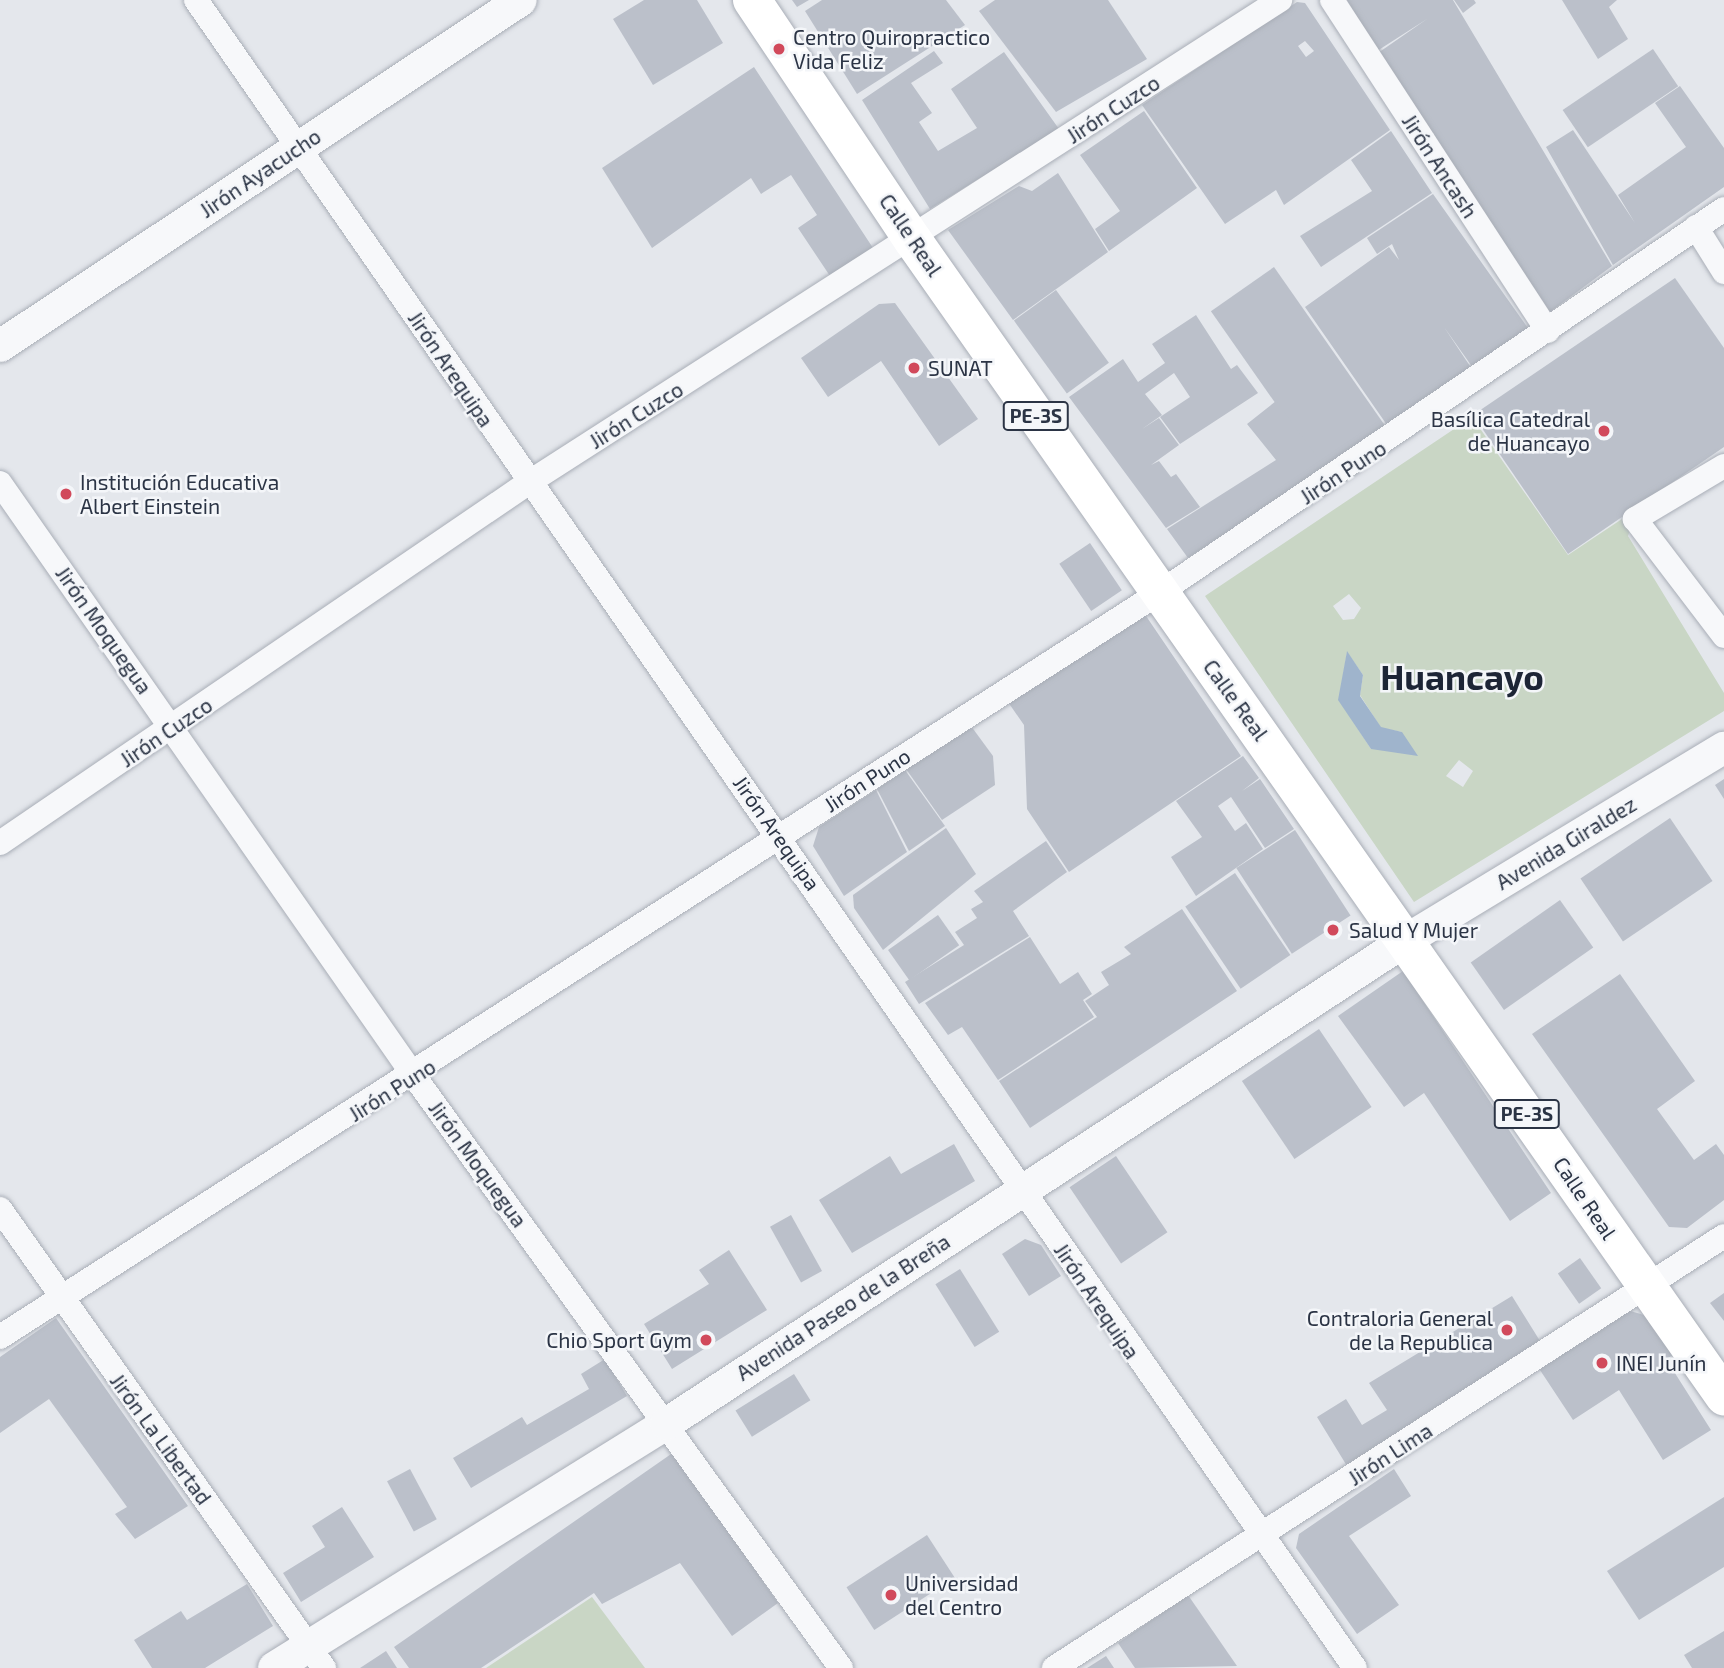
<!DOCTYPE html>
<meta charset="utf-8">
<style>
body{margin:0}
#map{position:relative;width:1724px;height:1668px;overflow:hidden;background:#e4e7ec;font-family:"Exo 2",sans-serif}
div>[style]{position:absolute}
.green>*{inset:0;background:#c9d6c5}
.water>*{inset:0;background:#9fb4cc}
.building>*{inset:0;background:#bbc0ca;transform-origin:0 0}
.roads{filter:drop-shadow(0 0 2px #a9aeb7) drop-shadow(0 0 2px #a9aeb7)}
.minor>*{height:24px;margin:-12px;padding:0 12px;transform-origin:12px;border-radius:12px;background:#f7f8fa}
.tertiary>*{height:32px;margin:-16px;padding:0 16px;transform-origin:16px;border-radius:16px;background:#f7f8fa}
.trunk>*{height:38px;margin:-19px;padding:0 19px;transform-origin:19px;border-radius:19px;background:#fff}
.dots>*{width:19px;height:19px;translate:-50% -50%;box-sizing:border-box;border:4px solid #f4f6f9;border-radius:50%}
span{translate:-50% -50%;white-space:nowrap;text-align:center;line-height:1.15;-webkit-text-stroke:5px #f4f6f9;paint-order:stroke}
.shield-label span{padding:2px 5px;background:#f4f6f9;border:2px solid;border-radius:5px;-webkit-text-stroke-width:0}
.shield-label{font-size:19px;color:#2b3445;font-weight:700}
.poi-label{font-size:21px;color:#2b3445}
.left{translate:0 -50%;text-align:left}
.right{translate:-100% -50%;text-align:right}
.street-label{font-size:21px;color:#2b3445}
.town-label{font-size:35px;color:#1d2536;font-weight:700}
</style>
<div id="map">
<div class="green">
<i style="clip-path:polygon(evenodd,1472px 417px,1568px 555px,1637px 509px,1628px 536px,1724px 693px,1724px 711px,1414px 902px,1205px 596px,1472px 417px,1349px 594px,1361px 608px,1354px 619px,1343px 620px,1333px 606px,1349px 594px,1472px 417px,1347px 652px,1363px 675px,1360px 695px,1381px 728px,1402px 732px,1371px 749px,1339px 700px,1347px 652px,1472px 417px,1459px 760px,1473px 771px,1463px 787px,1446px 776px,1459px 760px)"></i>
<i style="clip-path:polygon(592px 1597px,645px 1668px,486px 1668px)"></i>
</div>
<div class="water">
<i style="clip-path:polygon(1347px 651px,1363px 675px,1360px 696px,1381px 727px,1402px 732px,1418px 756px,1371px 749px,1338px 700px)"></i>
</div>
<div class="building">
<i style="clip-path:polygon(644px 0,697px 0,723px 43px,653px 85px,613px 19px)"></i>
<i style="clip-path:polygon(792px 0,809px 0,797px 7px)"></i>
<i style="clip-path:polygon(822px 0,946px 0,965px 25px,857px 94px,805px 11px)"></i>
<i style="clip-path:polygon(995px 0,1108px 0,1147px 59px,1056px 112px,979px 11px)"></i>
<i style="clip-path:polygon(1347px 0,1453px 0,1612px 266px,1550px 312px,1378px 53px,1427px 19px,1377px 51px)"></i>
<i style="clip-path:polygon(1454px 0,1474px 0,1476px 3px,1463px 13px)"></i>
<i style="clip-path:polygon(1562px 0,1617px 0,1609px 7px,1628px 39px,1598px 59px)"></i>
<i style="clip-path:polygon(evenodd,1297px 2px,1305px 3px,1390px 130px,1284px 205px,1276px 190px,1225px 224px,1142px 105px,1297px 2px,1305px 41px,1314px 51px,1306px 57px,1298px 46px,1305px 41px)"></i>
<i style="left:1653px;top:49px;width:45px;height:109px;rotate:56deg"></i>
<i style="clip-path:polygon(934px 51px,943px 63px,911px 83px,932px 113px,919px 122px,938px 151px,977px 128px,951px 89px,1004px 52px,1059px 129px,930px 209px,862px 100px)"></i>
<i style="clip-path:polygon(754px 67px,873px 248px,830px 276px,798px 228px,817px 215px,791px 175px,761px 194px,751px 178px,652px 248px,602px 168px)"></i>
<i style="clip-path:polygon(1680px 86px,1724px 148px,1724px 187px,1613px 265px,1546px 147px,1573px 130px,1635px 223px,1618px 195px,1686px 147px,1655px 103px)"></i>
<i style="clip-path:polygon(1144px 111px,1197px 188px,1109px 251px,1095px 229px,1120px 211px,1080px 155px)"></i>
<i style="clip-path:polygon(1391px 131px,1432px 193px,1321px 267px,1300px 236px,1372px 191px,1351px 160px)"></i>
<i style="clip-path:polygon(1058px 173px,1108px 252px,1013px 320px,948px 230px,1019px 186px,1032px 191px)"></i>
<i style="clip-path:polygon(1433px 194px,1530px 331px,1473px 368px,1444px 327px,1472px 369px,1387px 425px,1305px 307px,1389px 247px,1399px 260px,1392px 244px,1377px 254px,1367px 238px)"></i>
<i style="left:1274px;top:267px;width:194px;height:77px;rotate:55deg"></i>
<i style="clip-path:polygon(1675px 278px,1724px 348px,1724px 447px,1568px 554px,1473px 415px)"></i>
<i style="left:1056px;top:290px;width:90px;height:52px;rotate:54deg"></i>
<i style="clip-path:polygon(895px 303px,978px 419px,939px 446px,881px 361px,828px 397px,801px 358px,879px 304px)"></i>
<i style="clip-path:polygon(1196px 315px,1231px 369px,1237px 365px,1258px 393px,1180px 444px,1160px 417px,1190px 397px,1174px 373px,1145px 394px,1162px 415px,1142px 429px,1159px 418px,1179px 445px,1151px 465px,1159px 461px,1171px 477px,1176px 474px,1200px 507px,1166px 528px,1069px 397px,1123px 359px,1138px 382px,1165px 363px,1152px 344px)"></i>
<i style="clip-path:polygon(1276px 401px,1326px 469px,1188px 558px,1167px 529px,1276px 460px,1247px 424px)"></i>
<i style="left:1090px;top:543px;width:57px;height:37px;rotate:56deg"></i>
<i style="clip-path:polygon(1144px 613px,1241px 756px,1069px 872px,1027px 809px,1024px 725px,1008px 702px)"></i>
<i style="clip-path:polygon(971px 726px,993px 756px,995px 785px,942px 820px,906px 769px)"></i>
<i style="clip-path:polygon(1243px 756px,1259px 778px,1242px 791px,1260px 779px,1294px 829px,1265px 848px,1231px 797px,1218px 806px,1235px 831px,1246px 823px,1263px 849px,1196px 896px,1171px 857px,1202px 837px,1176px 801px)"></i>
<i style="clip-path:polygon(905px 770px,945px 826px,909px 851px,877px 789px)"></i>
<i style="clip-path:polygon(1724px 779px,1724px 799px,1715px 785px)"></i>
<i style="clip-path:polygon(876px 790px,907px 852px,844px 896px,813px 846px,819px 827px)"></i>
<i style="left:1670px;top:818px;width:76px;height:108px;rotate:56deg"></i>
<i style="clip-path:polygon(946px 828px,976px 874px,883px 950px,854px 908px,853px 895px)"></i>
<i style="left:1295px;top:830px;width:102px;height:70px;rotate:57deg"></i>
<i style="clip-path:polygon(1046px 841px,1067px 872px,1013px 911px,1029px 936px,919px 1004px,905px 982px,964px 945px,955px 932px,977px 918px,971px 909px,983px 902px,974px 891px)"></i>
<i style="left:1235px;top:873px;width:99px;height:60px;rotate:56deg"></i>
<i style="left:1560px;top:900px;width:58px;height:109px;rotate:55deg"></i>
<i style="clip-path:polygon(1182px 909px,1237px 991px,1030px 1128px,999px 1081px,1097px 1017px,1085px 1001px,1109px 985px,1101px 972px,1131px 954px,1124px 947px)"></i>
<i style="left:938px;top:915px;width:37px;height:61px;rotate:55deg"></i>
<i style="clip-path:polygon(1030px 937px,1060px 984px,1078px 972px,1092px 994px,1083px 1000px,1094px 1017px,998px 1080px,962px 1027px,948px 1035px,925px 1003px)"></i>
<i style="clip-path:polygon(1403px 971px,1551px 1193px,1510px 1221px,1424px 1093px,1404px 1107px,1338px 1016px)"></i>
<i style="clip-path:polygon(1620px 974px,1695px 1081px,1657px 1109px,1694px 1160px,1716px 1144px,1724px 1155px,1724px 1200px,1687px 1228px,1669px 1227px,1532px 1034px)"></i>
<i style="left:1319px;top:1029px;width:94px;height:93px;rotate:56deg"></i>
<i style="clip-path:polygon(954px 1144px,975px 1181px,852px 1253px,819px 1200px,890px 1156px,901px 1174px)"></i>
<i style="left:1116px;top:1156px;width:92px;height:56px;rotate:56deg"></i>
<i style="left:791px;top:1215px;width:64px;height:24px;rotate:61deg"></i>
<i style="clip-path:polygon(1025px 1239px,1041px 1245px,1061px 1276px,1029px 1296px,1002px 1254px)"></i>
<i style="clip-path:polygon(729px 1250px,767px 1310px,672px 1369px,644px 1324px,709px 1284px,699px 1270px)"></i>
<i style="left:1580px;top:1258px;width:37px;height:27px;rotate:55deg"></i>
<i style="left:960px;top:1269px;width:74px;height:29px;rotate:58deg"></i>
<i style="clip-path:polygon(1724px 1293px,1724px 1321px,1710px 1303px)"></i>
<i style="clip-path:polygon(1512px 1296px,1540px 1341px,1347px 1466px,1317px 1417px,1346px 1399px,1362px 1425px,1387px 1410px,1369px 1383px)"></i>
<i style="clip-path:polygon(1627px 1310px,1644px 1315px,1673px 1355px,1666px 1359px,1711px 1430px,1663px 1460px,1619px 1390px,1573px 1420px,1538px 1367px)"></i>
<i style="clip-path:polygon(56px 1318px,188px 1506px,135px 1539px,115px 1514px,127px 1507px,49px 1399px,0 1433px,0 1357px)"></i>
<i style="clip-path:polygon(605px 1359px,627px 1396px,471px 1488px,453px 1458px,522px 1417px,527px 1425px,589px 1389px,581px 1374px)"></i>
<i style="left:794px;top:1374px;width:31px;height:69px;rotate:58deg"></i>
<i style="clip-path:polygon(674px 1452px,778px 1603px,732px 1636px,680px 1563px,602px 1604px,594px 1593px,481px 1668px,409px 1668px,394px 1647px)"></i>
<i style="left:410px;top:1469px;width:57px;height:26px;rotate:62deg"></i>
<i style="clip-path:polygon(1394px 1469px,1411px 1496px,1349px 1536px,1399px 1605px,1357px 1634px,1296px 1548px,1299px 1534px)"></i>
<i style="clip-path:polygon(1724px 1497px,1724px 1567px,1639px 1620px,1607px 1571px)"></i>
<i style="clip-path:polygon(342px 1507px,374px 1557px,301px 1602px,283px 1573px,325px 1547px,312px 1526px)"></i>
<i style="left:927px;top:1535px;width:51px;height:96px;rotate:57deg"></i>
<i style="clip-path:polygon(247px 1584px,273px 1626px,205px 1668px,152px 1668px,134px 1640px,181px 1611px,187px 1620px)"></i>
<i style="clip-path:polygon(1188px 1595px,1237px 1666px,1135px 1668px,1118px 1643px)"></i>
<i style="clip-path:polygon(1724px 1631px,1724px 1668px,1692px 1668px,1684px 1655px)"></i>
<i style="clip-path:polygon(386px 1651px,397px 1668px,360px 1668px)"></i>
<i style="clip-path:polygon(1106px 1656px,1114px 1668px,1087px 1668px)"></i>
</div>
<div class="roads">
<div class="minor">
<i style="left:196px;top:0;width:2031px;rotate:55.21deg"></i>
<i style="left:1332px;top:0;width:395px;rotate:56.9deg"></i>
<i style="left:1696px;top:227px;width:53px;rotate:58.1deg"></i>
<i style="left:1724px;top:466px;width:104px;rotate:149.2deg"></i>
<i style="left:1635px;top:519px;width:147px;rotate:52.7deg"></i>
<i style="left:0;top:483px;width:723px;rotate:55.08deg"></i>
<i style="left:414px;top:1076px;width:730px;rotate:54.2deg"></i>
<i style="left:0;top:843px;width:639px;rotate:-34.29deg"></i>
<i style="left:528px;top:483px;width:894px;rotate:-32.71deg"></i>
<i style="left:0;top:1209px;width:562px;rotate:54.78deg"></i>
<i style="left:0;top:1337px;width:1377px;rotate:-32.7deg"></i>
<i style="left:1159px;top:593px;width:683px;rotate:-34.2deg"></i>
<i style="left:1054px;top:1668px;width:797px;rotate:-32.81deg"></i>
</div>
<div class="tertiary">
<i style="left:0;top:346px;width:625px;rotate:-33.59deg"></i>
<i style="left:274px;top:1668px;width:462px;rotate:-31.9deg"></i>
<i style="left:666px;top:1424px;width:886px;rotate:-33.17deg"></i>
<i style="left:1408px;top:939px;width:369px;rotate:-31.2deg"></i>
</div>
<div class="trunk">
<i style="left:752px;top:0;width:288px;rotate:56.2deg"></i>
<i style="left:912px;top:239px;width:1414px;rotate:54.94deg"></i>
</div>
</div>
<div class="dots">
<i style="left:779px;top:49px;background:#d1495b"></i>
<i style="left:914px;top:368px;background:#d1495b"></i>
<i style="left:1604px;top:431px;background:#d1495b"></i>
<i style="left:66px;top:494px;background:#d1495b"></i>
<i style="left:1333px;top:930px;background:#d1495b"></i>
<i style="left:1507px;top:1330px;background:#d1495b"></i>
<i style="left:706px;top:1340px;background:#d1495b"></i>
<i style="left:1602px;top:1363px;background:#d1495b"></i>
<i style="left:891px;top:1595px;background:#d1495b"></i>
</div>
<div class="shield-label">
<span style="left:1036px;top:416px">PE-3S</span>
<span style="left:1527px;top:1114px">PE-3S</span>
</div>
<div class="poi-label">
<span class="left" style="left:793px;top:49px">Centro Quiropractico<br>Vida Feliz</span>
<span class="left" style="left:928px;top:368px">SUNAT</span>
<span class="right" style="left:1590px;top:431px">Basílica Catedral<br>de Huancayo</span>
<span class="left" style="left:80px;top:494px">Institución Educativa<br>Albert Einstein</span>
<span class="left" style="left:1349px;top:930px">Salud Y Mujer</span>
<span class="right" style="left:1493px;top:1330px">Contraloria General<br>de la Republica</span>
<span class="right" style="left:692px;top:1340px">Chio Sport Gym</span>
<span class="left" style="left:1616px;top:1363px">INEI Junín</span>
<span class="left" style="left:905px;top:1595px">Universidad<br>del Centro</span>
</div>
<div class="street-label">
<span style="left:1113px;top:109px;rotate:-33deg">Jirón Cuzco</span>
<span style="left:1440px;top:166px;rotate:57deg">Jirón Ancash</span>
<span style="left:260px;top:173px;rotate:-34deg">Jirón Ayacucho</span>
<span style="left:911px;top:235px;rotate:56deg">Calle Real</span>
<span style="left:451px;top:369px;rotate:56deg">Jirón Arequipa</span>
<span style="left:636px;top:415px;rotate:-32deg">Jirón Cuzco</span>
<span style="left:1343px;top:472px;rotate:-33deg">Jirón Puno</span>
<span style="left:104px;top:630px;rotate:55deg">Jirón Moquegua</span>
<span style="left:1236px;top:700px;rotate:54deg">Calle Real</span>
<span style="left:166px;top:732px;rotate:-34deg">Jirón Cuzco</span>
<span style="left:867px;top:780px;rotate:-33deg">Jirón Puno</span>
<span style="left:777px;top:833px;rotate:55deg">Jirón Arequipa</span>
<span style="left:1566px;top:843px;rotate:-31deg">Avenida Giraldez</span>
<span style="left:392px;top:1090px;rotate:-32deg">Jirón Puno</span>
<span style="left:478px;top:1164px;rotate:54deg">Jirón Moquegua</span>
<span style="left:1585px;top:1198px;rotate:56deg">Calle Real</span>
<span style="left:1097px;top:1301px;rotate:56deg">Jirón Arequipa</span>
<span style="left:843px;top:1307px;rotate:-33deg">Avenida Paseo de la Breña</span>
<span style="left:161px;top:1439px;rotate:54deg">Jirón La Libertad</span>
<span style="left:1390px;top:1454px;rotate:-33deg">Jirón Lima</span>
</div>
<div class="town-label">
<span style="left:1462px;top:676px">Huancayo</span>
</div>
</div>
